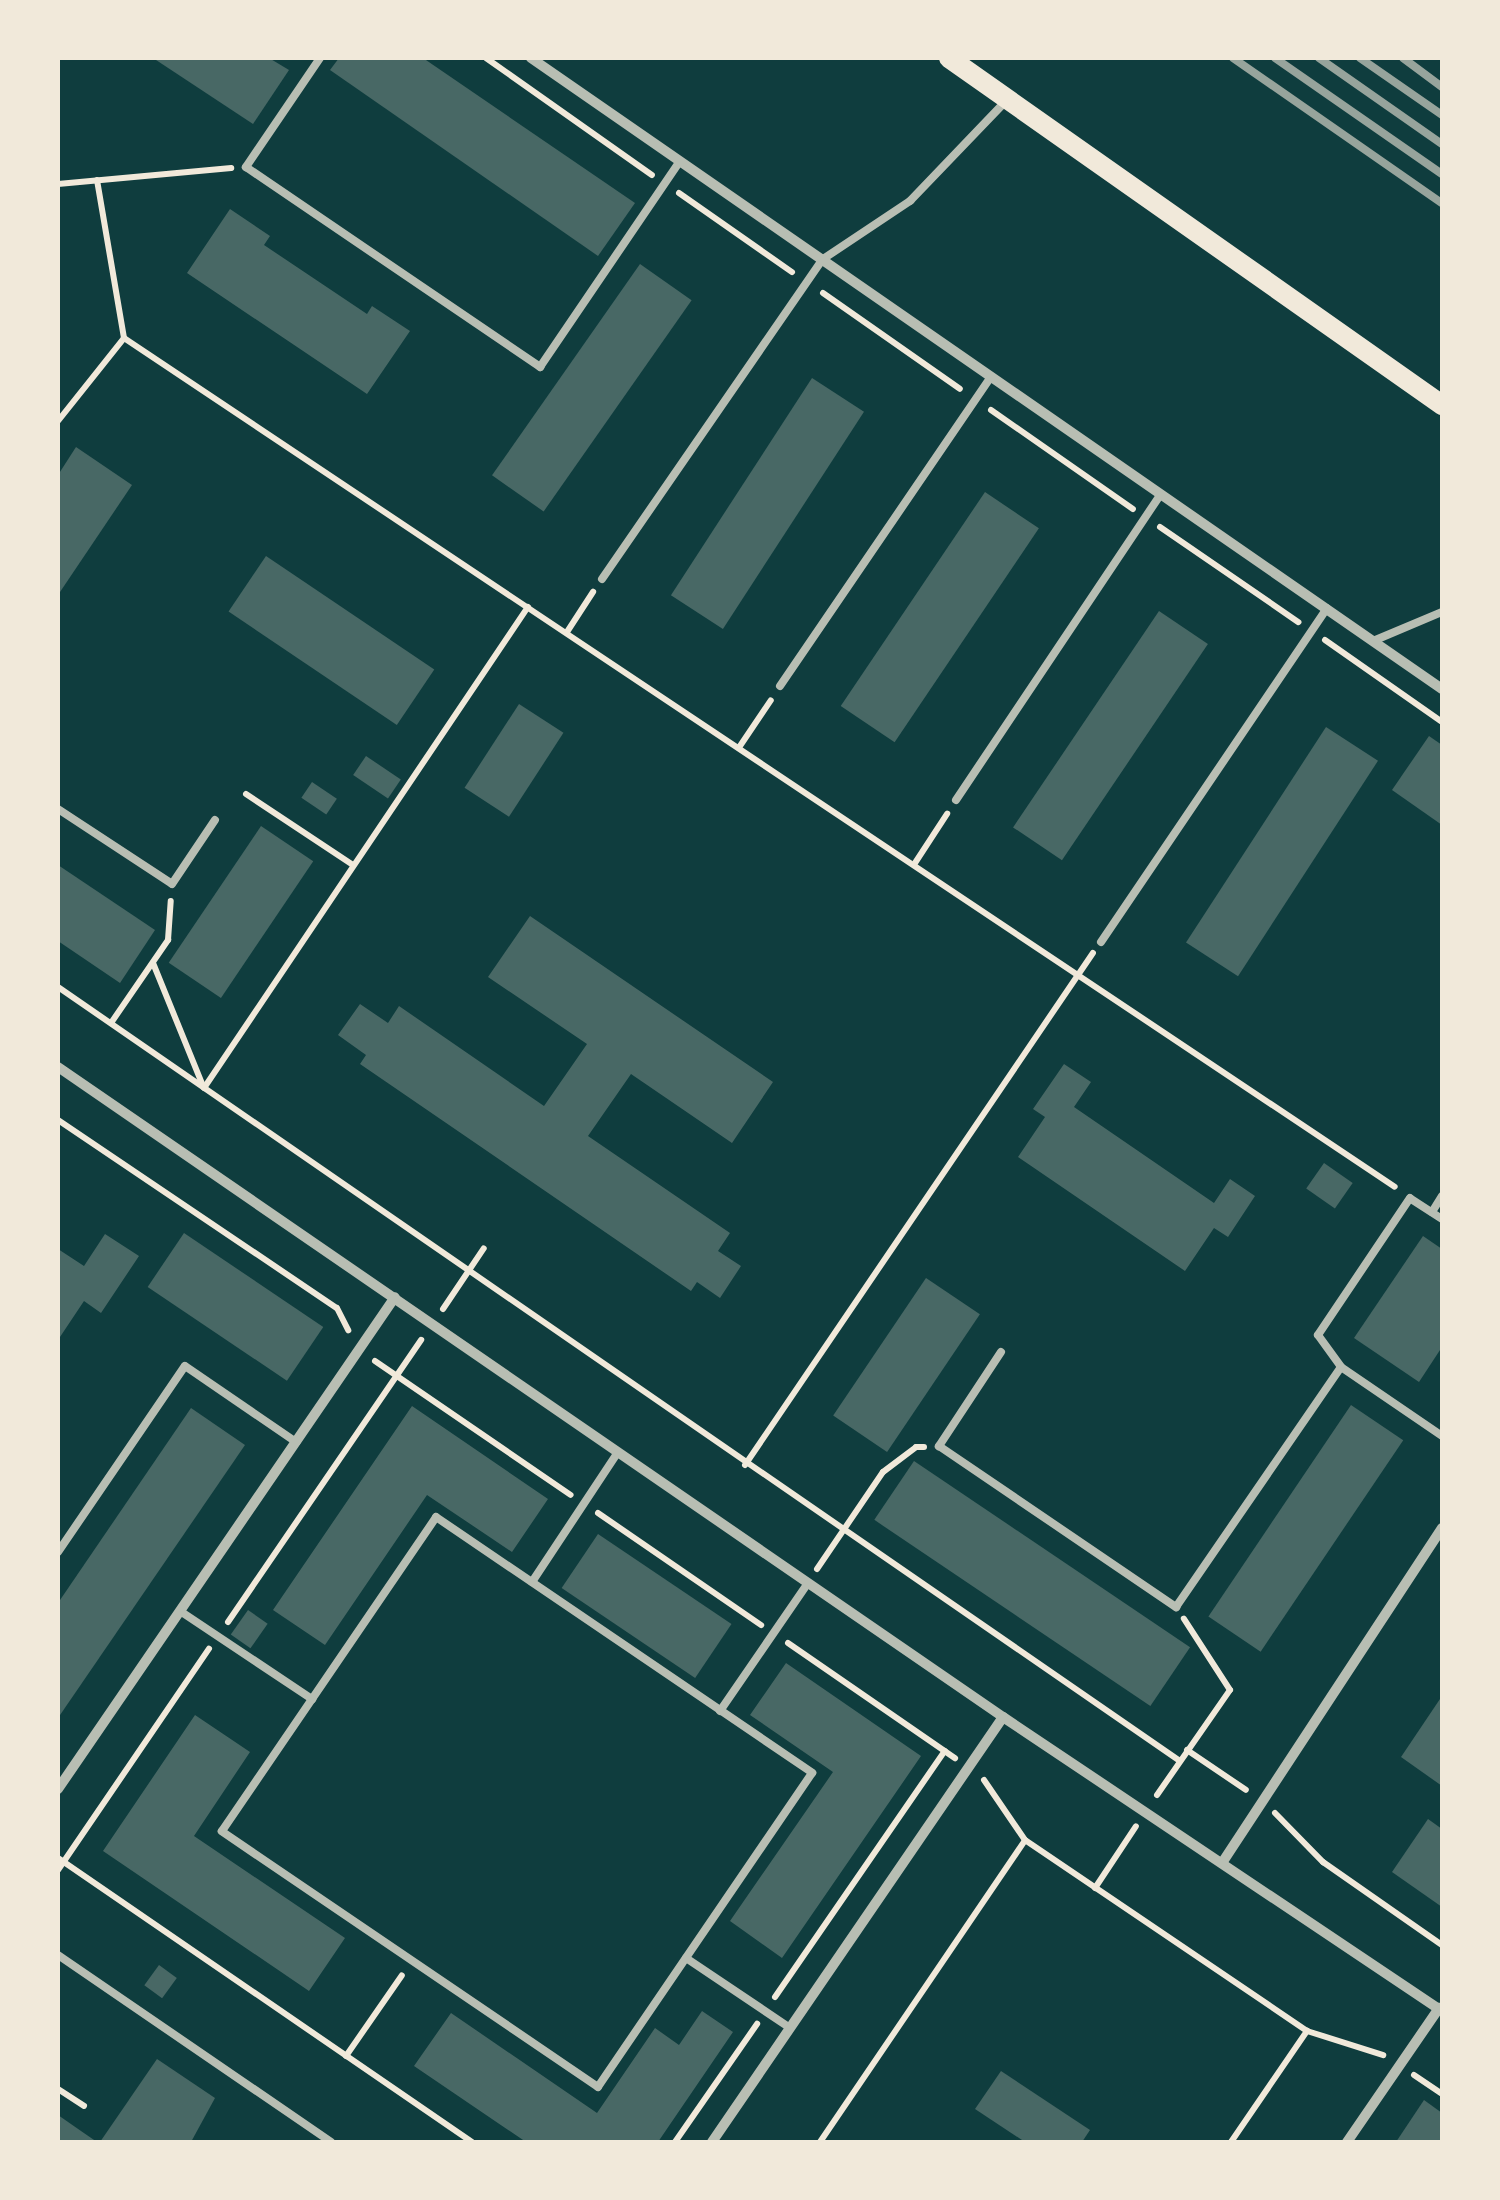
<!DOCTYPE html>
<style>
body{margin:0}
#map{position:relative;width:1500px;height:2200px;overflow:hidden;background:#0f3d3e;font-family:"Open Sans",sans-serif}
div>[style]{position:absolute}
.building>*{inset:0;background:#486865;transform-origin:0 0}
.path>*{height:6px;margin:-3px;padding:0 3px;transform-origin:3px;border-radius:3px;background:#f1e9da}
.service>*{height:8px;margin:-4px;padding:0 4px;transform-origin:4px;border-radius:4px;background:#b8beb3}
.minor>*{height:10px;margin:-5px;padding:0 5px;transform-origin:5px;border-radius:5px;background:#b8beb3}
.secondary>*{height:20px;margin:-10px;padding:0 10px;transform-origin:10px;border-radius:10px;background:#f1e9da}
.rail>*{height:8px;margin:-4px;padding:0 4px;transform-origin:4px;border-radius:4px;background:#97a49c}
span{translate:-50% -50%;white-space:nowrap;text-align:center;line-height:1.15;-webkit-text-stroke:10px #f1e9da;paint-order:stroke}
.frame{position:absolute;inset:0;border:60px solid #f1e9da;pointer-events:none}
</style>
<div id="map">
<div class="building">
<i style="clip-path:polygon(153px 58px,269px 58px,289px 70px,253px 124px)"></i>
<i style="clip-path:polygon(339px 58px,423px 58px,635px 203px,598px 256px,330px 70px)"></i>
<i style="clip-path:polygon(230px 209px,270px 236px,264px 245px,367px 314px,372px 306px,410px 331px,367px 394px,187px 273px)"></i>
<i style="left:640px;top:264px;width:63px;height:258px;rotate:35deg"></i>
<i style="left:812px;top:378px;width:62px;height:259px;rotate:33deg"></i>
<i style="clip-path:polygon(76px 447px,132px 485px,58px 595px,58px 475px)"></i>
<i style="left:985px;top:492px;width:65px;height:258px;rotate:34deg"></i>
<i style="left:266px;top:556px;width:203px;height:67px;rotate:34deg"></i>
<i style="left:1159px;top:611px;width:59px;height:261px;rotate:34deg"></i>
<i style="left:519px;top:704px;width:53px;height:100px;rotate:33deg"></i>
<i style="left:1326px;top:727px;width:62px;height:257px;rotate:33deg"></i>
<i style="clip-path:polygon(1429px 736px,1442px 745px,1442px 825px,1392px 790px)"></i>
<i style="left:366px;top:756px;width:42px;height:23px;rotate:34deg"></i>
<i style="left:312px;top:782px;width:30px;height:19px;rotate:34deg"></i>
<i style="left:261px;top:826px;width:63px;height:165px;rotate:34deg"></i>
<i style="clip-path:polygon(58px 865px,155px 930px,120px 983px,58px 941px)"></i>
<i style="clip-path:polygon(530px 916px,773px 1082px,732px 1143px,631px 1074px,588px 1136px,730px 1233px,718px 1251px,741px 1266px,720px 1298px,697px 1282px,691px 1291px,360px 1064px,366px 1055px,338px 1035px,360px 1004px,388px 1023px,399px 1006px,544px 1106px,587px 1044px,488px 977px)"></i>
<i style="clip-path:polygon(1064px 1064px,1091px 1082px,1074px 1107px,1214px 1203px,1230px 1179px,1255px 1196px,1228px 1237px,1214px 1228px,1185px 1271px,1018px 1157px,1045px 1117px,1033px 1109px)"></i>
<i style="left:1324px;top:1163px;width:35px;height:31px;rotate:35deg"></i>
<i style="left:184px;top:1233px;width:168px;height:65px;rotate:34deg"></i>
<i style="clip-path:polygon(105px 1234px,139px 1256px,101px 1313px,84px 1301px,60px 1337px,58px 1249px,84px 1266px)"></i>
<i style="clip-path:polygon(1423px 1236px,1442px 1249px,1442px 1347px,1419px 1382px,1354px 1338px)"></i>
<i style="left:926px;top:1278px;width:65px;height:166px;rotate:34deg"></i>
<i style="left:1351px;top:1405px;width:63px;height:255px;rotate:34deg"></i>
<i style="clip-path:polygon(412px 1406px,548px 1499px,512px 1552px,427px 1495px,325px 1645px,273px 1610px)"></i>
<i style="clip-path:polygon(191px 1408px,245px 1445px,58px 1718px,58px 1603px)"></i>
<i style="left:914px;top:1461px;width:333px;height:71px;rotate:34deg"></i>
<i style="left:598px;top:1534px;width:161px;height:65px;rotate:34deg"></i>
<i style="left:248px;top:1610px;width:24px;height:30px;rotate:35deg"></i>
<i style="clip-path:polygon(786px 1663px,921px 1756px,782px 1958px,730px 1921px,833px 1772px,750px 1715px)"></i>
<i style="clip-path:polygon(1442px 1696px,1442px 1786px,1401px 1757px)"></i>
<i style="clip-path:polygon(195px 1715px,250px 1752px,194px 1836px,345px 1938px,309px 1991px,103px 1851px)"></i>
<i style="clip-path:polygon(1428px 1819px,1442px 1829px,1442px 1907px,1392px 1872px)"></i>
<i style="left:159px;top:1965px;width:22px;height:25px;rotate:36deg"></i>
<i style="clip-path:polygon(702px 2011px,733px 2032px,658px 2142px,526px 2142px,414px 2066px,451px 2013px,597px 2113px,655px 2028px,679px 2045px)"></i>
<i style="clip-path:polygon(157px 2059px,215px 2098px,191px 2142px,100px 2142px)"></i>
<i style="clip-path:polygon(1001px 2071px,1090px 2130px,1082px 2142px,1025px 2142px,975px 2109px)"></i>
<i style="clip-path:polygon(1424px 2100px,1442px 2113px,1442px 2142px,1396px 2142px)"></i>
<i style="clip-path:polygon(58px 2115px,81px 2131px,97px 2142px,58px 2142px)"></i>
</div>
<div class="path">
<i style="left:486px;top:58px;width:203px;rotate:35.2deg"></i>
<i style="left:97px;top:180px;width:160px;rotate:80.3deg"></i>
<i style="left:124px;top:338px;width:1528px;rotate:33.74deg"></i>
<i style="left:58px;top:184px;width:174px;rotate:-5.3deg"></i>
<i style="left:679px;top:193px;width:138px;rotate:35deg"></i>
<i style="left:823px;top:293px;width:167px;rotate:35deg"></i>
<i style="left:991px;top:410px;width:173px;rotate:34.9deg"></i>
<i style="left:58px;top:421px;width:106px;rotate:-51.5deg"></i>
<i style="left:1160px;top:527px;width:168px;rotate:34.5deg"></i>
<i style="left:567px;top:632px;width:48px;rotate:-57deg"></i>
<i style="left:1325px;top:640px;width:143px;rotate:35deg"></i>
<i style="left:740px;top:746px;width:55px;rotate:-56deg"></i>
<i style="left:246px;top:794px;width:128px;rotate:33.6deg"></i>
<i style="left:915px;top:863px;width:59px;rotate:-56.9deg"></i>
<i style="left:153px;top:963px;width:133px;rotate:67.9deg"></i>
<i style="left:58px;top:987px;width:1363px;rotate:34.6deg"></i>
<i style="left:111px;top:1023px;width:101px;rotate:-55.5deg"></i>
<i style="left:168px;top:940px;width:39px;rotate:-86deg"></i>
<i style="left:204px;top:1088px;width:580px;rotate:-56.04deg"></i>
<i style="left:58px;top:1120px;width:336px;rotate:34deg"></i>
<i style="left:337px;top:1308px;width:25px;rotate:63deg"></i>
<i style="left:443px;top:1309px;width:73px;rotate:-56.1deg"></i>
<i style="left:375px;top:1361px;width:237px;rotate:34.4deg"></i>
<i style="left:745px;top:1465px;width:619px;rotate:-55.8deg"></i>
<i style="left:598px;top:1513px;width:198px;rotate:34.5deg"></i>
<i style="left:817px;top:1569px;width:117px;rotate:-55.8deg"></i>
<i style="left:883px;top:1472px;width:41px;rotate:-37.1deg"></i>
<i style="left:916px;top:1447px;width:8px"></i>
<i style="left:228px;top:1622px;width:342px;rotate:-55.6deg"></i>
<i style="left:788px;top:1643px;width:203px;rotate:34.6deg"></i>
<i style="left:1187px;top:1750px;width:71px;rotate:34.1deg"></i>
<i style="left:984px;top:1780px;width:73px;rotate:55.7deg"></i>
<i style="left:1025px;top:1840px;width:341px;rotate:34.1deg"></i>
<i style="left:1307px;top:2031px;width:80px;rotate:17.5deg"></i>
<i style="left:1157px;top:1795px;width:128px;rotate:-55.2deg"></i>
<i style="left:1230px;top:1690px;width:85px;rotate:-122.9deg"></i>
<i style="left:1275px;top:1813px;width:69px;rotate:45.6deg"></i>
<i style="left:1323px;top:1862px;width:145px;rotate:34.9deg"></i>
<i style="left:58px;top:1858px;width:502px;rotate:34.45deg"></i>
<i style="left:58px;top:1870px;width:268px;rotate:-55.7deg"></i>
<i style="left:1095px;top:1888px;width:74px;rotate:-56.5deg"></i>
<i style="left:775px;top:1997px;width:299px;rotate:-55.4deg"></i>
<i style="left:346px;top:2056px;width:98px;rotate:-55.3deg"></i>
<i style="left:1414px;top:2075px;width:34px;rotate:34deg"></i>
<i style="left:58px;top:2089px;width:31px;rotate:33deg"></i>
<i style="left:675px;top:2142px;width:144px;rotate:-55.2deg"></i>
<i style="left:820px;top:2142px;width:365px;rotate:-55.8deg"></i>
<i style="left:1231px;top:2142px;width:135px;rotate:-55.6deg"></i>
</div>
<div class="service">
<i style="left:320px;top:58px;width:132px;rotate:124.2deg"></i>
<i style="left:246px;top:167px;width:356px;rotate:34.2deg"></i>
<i style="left:540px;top:367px;width:249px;rotate:-55.8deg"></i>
<i style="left:602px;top:579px;width:389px;rotate:-55.4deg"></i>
<i style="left:823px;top:259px;width:105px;rotate:-33.7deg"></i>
<i style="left:910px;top:201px;width:137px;rotate:-46.2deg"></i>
<i style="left:1373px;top:641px;width:75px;rotate:-22.8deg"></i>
<i style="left:780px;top:686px;width:374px;rotate:-55.7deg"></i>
<i style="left:956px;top:800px;width:368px;rotate:-56.2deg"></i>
<i style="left:58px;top:809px;width:136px;rotate:33.3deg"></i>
<i style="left:172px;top:884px;width:77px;rotate:-56.1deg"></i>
<i style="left:1101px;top:942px;width:403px;rotate:-55.9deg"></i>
<i style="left:1432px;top:1212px;width:19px;rotate:-58deg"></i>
<i style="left:1442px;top:1219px;width:38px;rotate:-147deg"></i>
<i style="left:1410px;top:1198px;width:165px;rotate:123.9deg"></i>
<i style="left:1318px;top:1335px;width:39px;rotate:54deg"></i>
<i style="left:1341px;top:1367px;width:122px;rotate:34.3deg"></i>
<i style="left:1001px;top:1352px;width:113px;rotate:123.4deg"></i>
<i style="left:939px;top:1446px;width:287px;rotate:34.2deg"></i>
<i style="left:1176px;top:1607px;width:291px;rotate:-55.5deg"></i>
<i style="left:436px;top:1517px;width:455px;rotate:34.2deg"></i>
<i style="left:812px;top:1773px;width:380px;rotate:124.3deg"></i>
<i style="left:598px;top:2087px;width:455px;rotate:-145.8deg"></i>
<i style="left:222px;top:1831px;width:380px;rotate:-55.7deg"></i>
<i style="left:58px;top:1552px;width:225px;rotate:-55.7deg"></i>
<i style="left:185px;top:1366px;width:135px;rotate:34.4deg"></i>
<i style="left:532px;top:1582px;width:156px;rotate:-56.5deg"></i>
<i style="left:180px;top:1611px;width:159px;rotate:33.7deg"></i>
<i style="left:720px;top:1711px;width:155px;rotate:-55.5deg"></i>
<i style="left:58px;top:1955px;width:331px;rotate:34.4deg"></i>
<i style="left:686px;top:1958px;width:125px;rotate:33.9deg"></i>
</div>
<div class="minor">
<i style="left:531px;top:58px;width:1108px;rotate:34.71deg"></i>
<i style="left:58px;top:1067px;width:1147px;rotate:34.52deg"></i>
<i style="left:1003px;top:1717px;width:528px;rotate:33.81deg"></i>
<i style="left:58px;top:1789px;width:596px;rotate:-55.59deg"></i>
<i style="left:1222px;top:1863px;width:401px;rotate:-56.7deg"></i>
<i style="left:712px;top:2142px;width:515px;rotate:-55.6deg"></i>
<i style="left:1347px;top:2142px;width:163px;rotate:-55.5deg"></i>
</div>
<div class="secondary">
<i style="left:949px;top:58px;width:603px;rotate:35.14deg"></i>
</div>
<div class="rail">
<i style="left:1233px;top:58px;width:254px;rotate:34.8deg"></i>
<i style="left:1275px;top:58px;width:203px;rotate:34.8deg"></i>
<i style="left:1319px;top:58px;width:150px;rotate:35deg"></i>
<i style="left:1360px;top:58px;width:100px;rotate:34.8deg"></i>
<i style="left:1403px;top:58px;width:49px;rotate:36.6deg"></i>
</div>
<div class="frame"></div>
</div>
